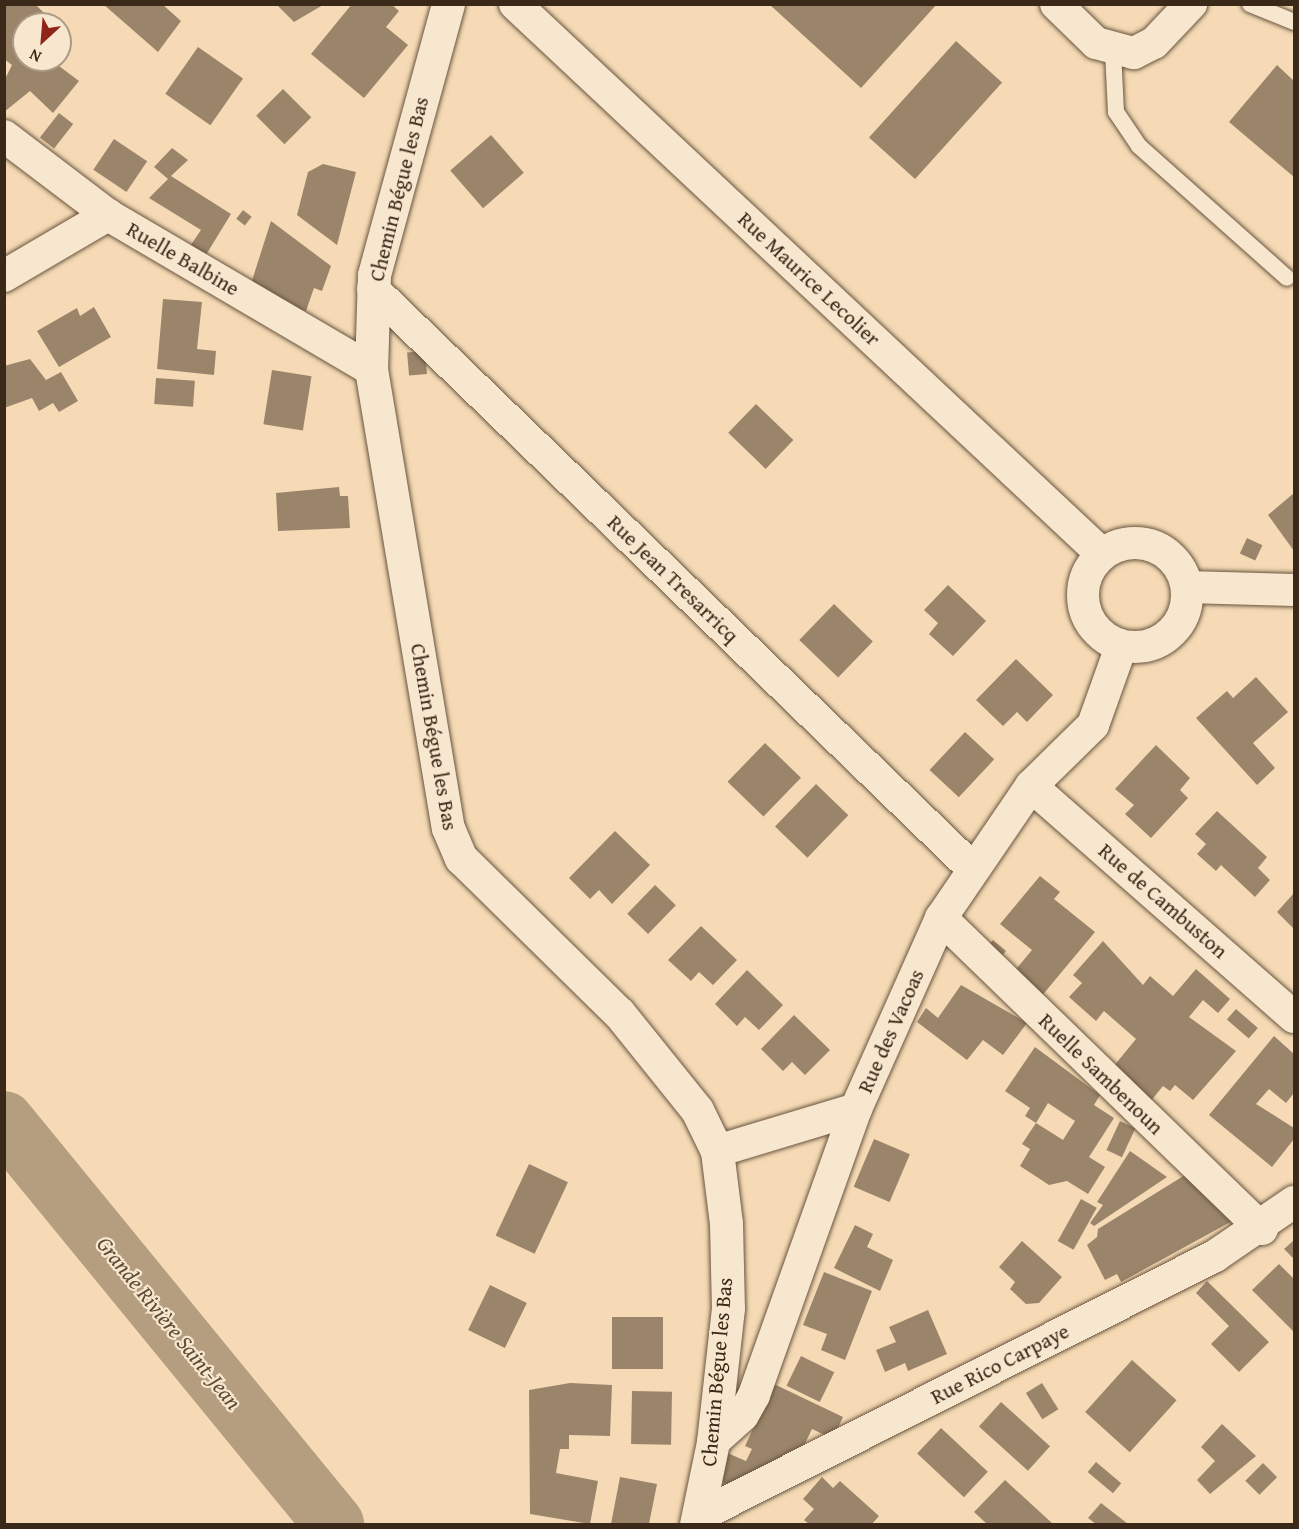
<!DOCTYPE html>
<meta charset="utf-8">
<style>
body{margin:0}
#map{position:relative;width:1299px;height:1529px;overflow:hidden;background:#f5dab5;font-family:"Gentium Book Plus",serif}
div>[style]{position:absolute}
.river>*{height:60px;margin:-30px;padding:0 30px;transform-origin:30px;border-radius:30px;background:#b59e80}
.building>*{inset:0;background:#9b856a;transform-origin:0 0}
.roads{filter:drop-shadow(0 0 2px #69553f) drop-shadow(0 0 2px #69553f)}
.service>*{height:16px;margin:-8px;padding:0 8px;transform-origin:8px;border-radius:8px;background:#f8e7cf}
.minor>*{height:32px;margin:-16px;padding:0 16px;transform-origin:16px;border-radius:16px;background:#f8e7cf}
.minor>.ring{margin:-16px;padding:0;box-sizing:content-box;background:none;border:32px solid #f8e7cf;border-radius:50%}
.tertiary>*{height:33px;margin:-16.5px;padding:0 16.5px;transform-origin:16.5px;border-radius:16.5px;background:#f8e7cf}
span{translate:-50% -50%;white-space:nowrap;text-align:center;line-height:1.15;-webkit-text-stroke:4.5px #f8e7cf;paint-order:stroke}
.street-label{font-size:21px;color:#3a2918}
.water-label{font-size:22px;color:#5f4c37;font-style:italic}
.frame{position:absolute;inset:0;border:6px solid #3a2918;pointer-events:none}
.north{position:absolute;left:12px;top:12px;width:60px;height:60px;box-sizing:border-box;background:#f8e7cf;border:2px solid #ac9b86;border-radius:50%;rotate:206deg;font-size:16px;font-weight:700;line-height:24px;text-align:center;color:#3a2918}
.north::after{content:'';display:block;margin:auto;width:21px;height:27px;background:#8f2418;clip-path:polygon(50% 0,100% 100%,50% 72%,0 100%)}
</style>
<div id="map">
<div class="river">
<i style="left:4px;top:1121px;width:521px;rotate:50.69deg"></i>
</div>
<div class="building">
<i style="clip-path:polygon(4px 4px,35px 4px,50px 19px,46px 24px,24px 24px,24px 60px,51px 60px,79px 81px,53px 113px,30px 91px,4px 112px,4px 81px,12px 65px,4px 59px)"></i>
<i style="clip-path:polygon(103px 4px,162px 4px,181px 21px,158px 52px)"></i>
<i style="clip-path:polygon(352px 4px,391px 4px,399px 11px,386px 27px,408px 45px,364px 98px,311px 54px)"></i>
<i style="clip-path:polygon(769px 4px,937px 4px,861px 88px)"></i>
<i style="clip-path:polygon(277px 5px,323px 5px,294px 22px)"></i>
<i style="left:956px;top:41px;width:62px;height:130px;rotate:42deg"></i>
<i style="left:198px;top:47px;width:55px;height:57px;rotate:35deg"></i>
<i style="clip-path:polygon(1277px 65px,1294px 81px,1294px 177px,1229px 122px)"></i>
<i style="left:283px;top:89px;width:40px;height:38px;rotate:45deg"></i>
<i style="left:59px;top:113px;width:18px;height:31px;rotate:38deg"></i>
<i style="left:491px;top:135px;width:50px;height:54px;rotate:49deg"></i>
<i style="left:114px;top:139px;width:40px;height:37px;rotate:34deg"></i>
<i style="clip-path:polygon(172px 148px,188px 160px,171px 176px,231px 214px,201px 263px,186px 252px,201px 230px,149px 198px,168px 179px,154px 167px)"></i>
<i style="clip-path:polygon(323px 164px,356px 172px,337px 245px,297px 215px,308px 172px)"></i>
<i style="left:243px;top:210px;width:11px;height:11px;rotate:38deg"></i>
<i style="clip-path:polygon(271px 221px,331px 266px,322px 291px,314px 288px,306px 311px,248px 293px)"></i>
<i style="clip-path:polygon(163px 299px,202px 302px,197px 349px,216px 351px,214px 375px,157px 369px)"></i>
<i style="clip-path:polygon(94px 307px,111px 337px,59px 367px,37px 331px,77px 308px,80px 316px)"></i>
<i style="left:425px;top:351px;width:23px;height:18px;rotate:85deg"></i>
<i style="clip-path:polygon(30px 359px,46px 380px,61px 372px,78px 401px,59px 412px,53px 403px,39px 411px,32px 398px,4px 408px,4px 366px)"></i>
<i style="left:272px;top:370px;width:40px;height:55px;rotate:9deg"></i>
<i style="left:156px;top:378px;width:39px;height:26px;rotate:4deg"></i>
<i style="left:756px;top:404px;width:52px;height:40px;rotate:44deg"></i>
<i style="clip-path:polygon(339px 487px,340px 496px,348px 496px,350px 528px,278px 531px,276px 493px)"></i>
<i style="clip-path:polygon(1294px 493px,1294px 551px,1268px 515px)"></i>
<i style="left:1247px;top:538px;width:17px;height:17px;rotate:25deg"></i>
<i style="clip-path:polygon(948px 585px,986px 621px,953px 656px,929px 634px,938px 623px,924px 610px)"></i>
<i style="left:834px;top:604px;width:54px;height:50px;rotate:44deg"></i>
<i style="clip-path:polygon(1016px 659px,1053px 695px,1027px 722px,1017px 712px,1003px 726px,976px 700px)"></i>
<i style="clip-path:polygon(1256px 677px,1288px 712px,1253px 743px,1275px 768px,1257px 785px,1196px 718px,1227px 691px,1233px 698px)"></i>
<i style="left:965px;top:732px;width:40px;height:52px;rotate:43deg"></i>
<i style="left:765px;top:743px;width:50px;height:54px;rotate:44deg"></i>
<i style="clip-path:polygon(1156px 745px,1190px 778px,1180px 790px,1188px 798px,1151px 838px,1125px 814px,1134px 805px,1115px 789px)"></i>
<i style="left:816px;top:784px;width:45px;height:59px;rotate:44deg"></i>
<i style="clip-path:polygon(1217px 811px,1267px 857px,1258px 868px,1270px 880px,1255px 897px,1221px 865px,1216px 871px,1197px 854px,1206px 844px,1195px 834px)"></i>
<i style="clip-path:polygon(615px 831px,650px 865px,612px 904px,599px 890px,590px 899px,569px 878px)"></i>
<i style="clip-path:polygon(1040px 876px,1060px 892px,1054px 899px,1095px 932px,1040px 998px,1012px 974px,1032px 950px,1000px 924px)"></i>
<i style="left:655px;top:885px;width:29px;height:40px;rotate:44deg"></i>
<i style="clip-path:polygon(1294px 893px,1294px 929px,1277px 912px)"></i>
<i style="clip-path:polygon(701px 926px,737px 960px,713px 985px,699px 972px,691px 981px,668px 960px)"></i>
<i style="left:993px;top:940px;width:17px;height:11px;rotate:40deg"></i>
<i style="clip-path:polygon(1103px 941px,1143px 985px,1150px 976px,1173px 996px,1196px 969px,1230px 999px,1218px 1013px,1203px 1000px,1189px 1017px,1236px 1051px,1193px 1100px,1175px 1085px,1170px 1091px,1163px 1086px,1150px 1102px,1113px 1067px,1136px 1039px,1104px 1011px,1096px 1021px,1069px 997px,1082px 983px,1073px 975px)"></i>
<i style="clip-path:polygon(747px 970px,783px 1005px,759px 1030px,745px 1017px,737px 1026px,715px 1004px)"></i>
<i style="clip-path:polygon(961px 985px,1027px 1023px,1003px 1055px,983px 1040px,967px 1060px,917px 1022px,926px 1008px,938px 1018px)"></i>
<i style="left:1236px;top:1009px;width:29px;height:14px;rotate:41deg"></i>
<i style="clip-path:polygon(794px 1015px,830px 1050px,805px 1075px,792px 1062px,783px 1071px,761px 1049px)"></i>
<i style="clip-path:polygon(1274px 1036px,1294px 1054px,1294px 1093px,1286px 1103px,1269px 1089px,1256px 1104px,1294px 1128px,1294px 1139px,1272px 1167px,1209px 1115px)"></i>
<i style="clip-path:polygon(1035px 1047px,1100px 1095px,1094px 1105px,1114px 1118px,1089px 1157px,1105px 1167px,1088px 1194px,1067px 1181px,1049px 1185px,1020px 1166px,1030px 1149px,1022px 1144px,1036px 1123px,1063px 1140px,1075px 1121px,1048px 1103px,1036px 1123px,1025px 1116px,1030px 1108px,1005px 1091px)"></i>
<i style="left:1120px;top:1121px;width:17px;height:32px;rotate:25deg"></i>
<i style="left:874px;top:1139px;width:39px;height:52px;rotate:23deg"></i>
<i style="clip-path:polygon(1130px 1151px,1167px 1177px,1094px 1226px,1090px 1223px,1103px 1205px,1097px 1202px)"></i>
<i style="left:529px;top:1164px;width:43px;height:79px;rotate:25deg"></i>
<i style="clip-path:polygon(1185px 1175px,1234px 1220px,1121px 1282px,1117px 1274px,1105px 1280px,1087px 1245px,1097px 1237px,1098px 1229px)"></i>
<i style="left:1081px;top:1199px;width:18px;height:48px;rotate:29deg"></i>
<i style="clip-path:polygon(855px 1225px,873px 1234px,867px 1247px,893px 1260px,880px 1291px,834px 1268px)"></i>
<i style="clip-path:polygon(1294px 1240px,1294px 1259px,1284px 1249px)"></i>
<i style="clip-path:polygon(1022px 1241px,1062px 1277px,1039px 1303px,1026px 1304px,1010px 1289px,1015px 1282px,999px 1267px)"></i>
<i style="clip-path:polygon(1279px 1264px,1294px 1279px,1294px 1332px,1252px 1290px)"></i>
<i style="clip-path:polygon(824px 1272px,872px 1291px,845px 1360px,821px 1350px,827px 1334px,803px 1325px)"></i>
<i style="clip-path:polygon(1207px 1281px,1269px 1342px,1239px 1372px,1211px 1344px,1229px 1326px,1196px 1293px)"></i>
<i style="left:490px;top:1285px;width:41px;height:50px;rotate:26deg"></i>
<i style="clip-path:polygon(928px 1310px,947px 1354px,908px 1371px,905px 1363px,885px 1372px,876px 1350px,896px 1342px,889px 1327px)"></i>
<i style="left:612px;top:1317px;width:51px;height:52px"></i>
<i style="left:801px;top:1356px;width:37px;height:33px;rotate:26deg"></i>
<i style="left:1132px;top:1360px;width:60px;height:70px;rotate:42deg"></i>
<i style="clip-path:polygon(570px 1383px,612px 1385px,610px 1436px,569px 1435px,569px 1449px,560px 1449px,556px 1473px,598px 1481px,590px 1524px,530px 1514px,529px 1390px)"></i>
<i style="left:1042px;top:1383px;width:31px;height:19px;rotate:58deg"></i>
<i style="clip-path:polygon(774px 1384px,843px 1417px,833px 1439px,812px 1429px,798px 1458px,732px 1487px,717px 1479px,725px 1452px,746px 1461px,752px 1449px,745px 1446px)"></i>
<i style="left:632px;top:1391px;width:40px;height:53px;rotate:1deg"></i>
<i style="left:1001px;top:1402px;width:66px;height:33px;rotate:42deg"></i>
<i style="clip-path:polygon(1222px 1424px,1256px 1456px,1210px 1494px,1197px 1480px,1215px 1461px,1201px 1447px)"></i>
<i style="left:941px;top:1428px;width:64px;height:35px;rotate:43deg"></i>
<i style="left:1096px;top:1462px;width:33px;height:13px;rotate:40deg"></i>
<i style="left:1263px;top:1463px;width:20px;height:25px;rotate:45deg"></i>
<i style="clip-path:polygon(620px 1477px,657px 1484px,649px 1524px,611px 1524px)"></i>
<i style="clip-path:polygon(822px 1477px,833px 1488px,840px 1481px,879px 1516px,872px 1524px,809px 1524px,804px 1520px,814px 1509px,803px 1499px)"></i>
<i style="clip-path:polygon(1005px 1480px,1053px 1524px,987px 1524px,974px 1512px)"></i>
<i style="clip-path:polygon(1101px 1503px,1128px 1524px,1096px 1524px,1088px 1518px)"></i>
</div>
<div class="roads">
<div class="service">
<i style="left:1250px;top:4px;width:48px;rotate:22.2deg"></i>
<i style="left:1113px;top:51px;width:61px;rotate:87.2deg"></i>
<i style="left:1116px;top:112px;width:41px;rotate:55.9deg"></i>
<i style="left:1139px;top:146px;width:198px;rotate:41.7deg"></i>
</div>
<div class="minor">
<i style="left:515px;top:4px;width:804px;rotate:43.14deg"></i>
<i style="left:1056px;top:4px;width:56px;rotate:44.3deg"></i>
<i style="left:1096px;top:43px;width:39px;rotate:15deg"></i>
<i style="left:1134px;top:53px;width:22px;rotate:-27deg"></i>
<i style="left:1154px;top:43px;width:54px;rotate:-46.5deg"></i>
<i style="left:4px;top:136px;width:131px;rotate:37.2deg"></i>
<i style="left:108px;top:215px;width:305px;rotate:30.4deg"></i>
<i style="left:4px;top:276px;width:121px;rotate:-30.4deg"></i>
<i style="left:373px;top:289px;width:835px;rotate:44.03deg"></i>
<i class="ring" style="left:1083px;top:543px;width:72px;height:72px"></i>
<i style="left:1187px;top:587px;width:107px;rotate:1.6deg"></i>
<i style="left:1031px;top:786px;width:350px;rotate:41.3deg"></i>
<i style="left:941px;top:918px;width:447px;rotate:44.1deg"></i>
<i style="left:717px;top:1151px;width:145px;rotate:-16.8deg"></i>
<i style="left:713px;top:1442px;width:40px;rotate:-42deg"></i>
<i style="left:743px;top:1415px;width:23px;rotate:-61deg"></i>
<i style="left:754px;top:1395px;width:304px;rotate:-70.4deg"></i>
<i style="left:856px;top:1109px;width:209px;rotate:-66deg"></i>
<i style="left:941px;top:918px;width:160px;rotate:-55.7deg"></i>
<i style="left:1031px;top:786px;width:87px;rotate:-44.5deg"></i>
<i style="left:1093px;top:725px;width:83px;rotate:-70.3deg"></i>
<i style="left:699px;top:1516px;width:578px;rotate:-26.74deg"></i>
<i style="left:1215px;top:1256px;width:96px;rotate:-34.4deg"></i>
</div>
<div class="tertiary">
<i style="left:448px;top:4px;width:281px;rotate:105.3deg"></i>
<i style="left:374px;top:275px;width:94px;rotate:91.8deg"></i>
<i style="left:371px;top:369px;width:465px;rotate:80.5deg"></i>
<i style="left:448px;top:828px;width:33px;rotate:67deg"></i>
<i style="left:461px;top:858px;width:221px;rotate:44.5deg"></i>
<i style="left:619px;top:1013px;width:124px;rotate:51.2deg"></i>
<i style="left:697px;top:1110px;width:46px;rotate:64deg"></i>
<i style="left:717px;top:1151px;width:73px;rotate:82.9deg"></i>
<i style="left:726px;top:1223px;width:85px;rotate:88.7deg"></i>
<i style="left:728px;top:1308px;width:135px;rotate:96.4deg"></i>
<i style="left:713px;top:1442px;width:84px;rotate:101.7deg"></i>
</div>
</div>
<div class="street-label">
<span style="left:399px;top:189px;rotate:-76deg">Chemin Bégue les Bas</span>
<span style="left:183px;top:259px;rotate:30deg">Ruelle Balbine</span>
<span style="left:809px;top:279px;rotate:43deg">Rue Maurice Lecolier</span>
<span style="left:673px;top:579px;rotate:44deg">Rue Jean Tresarricq</span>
<span style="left:434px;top:737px;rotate:80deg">Chemin Bégue les Bas</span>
<span style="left:1163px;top:901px;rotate:41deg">Rue de Cambuston</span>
<span style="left:891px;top:1031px;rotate:-66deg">Rue des Vacoas</span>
<span style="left:1101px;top:1074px;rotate:44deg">Ruelle Sambenoun</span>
<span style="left:1000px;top:1364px;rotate:-27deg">Rue Rico Carpaye</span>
<span style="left:717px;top:1372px;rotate:-85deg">Chemin Bégue les Bas</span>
</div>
<div class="water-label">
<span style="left:169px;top:1323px;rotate:51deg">Grande Rivière Saint-Jean</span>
</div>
<div class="frame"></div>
<div class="north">N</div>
</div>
